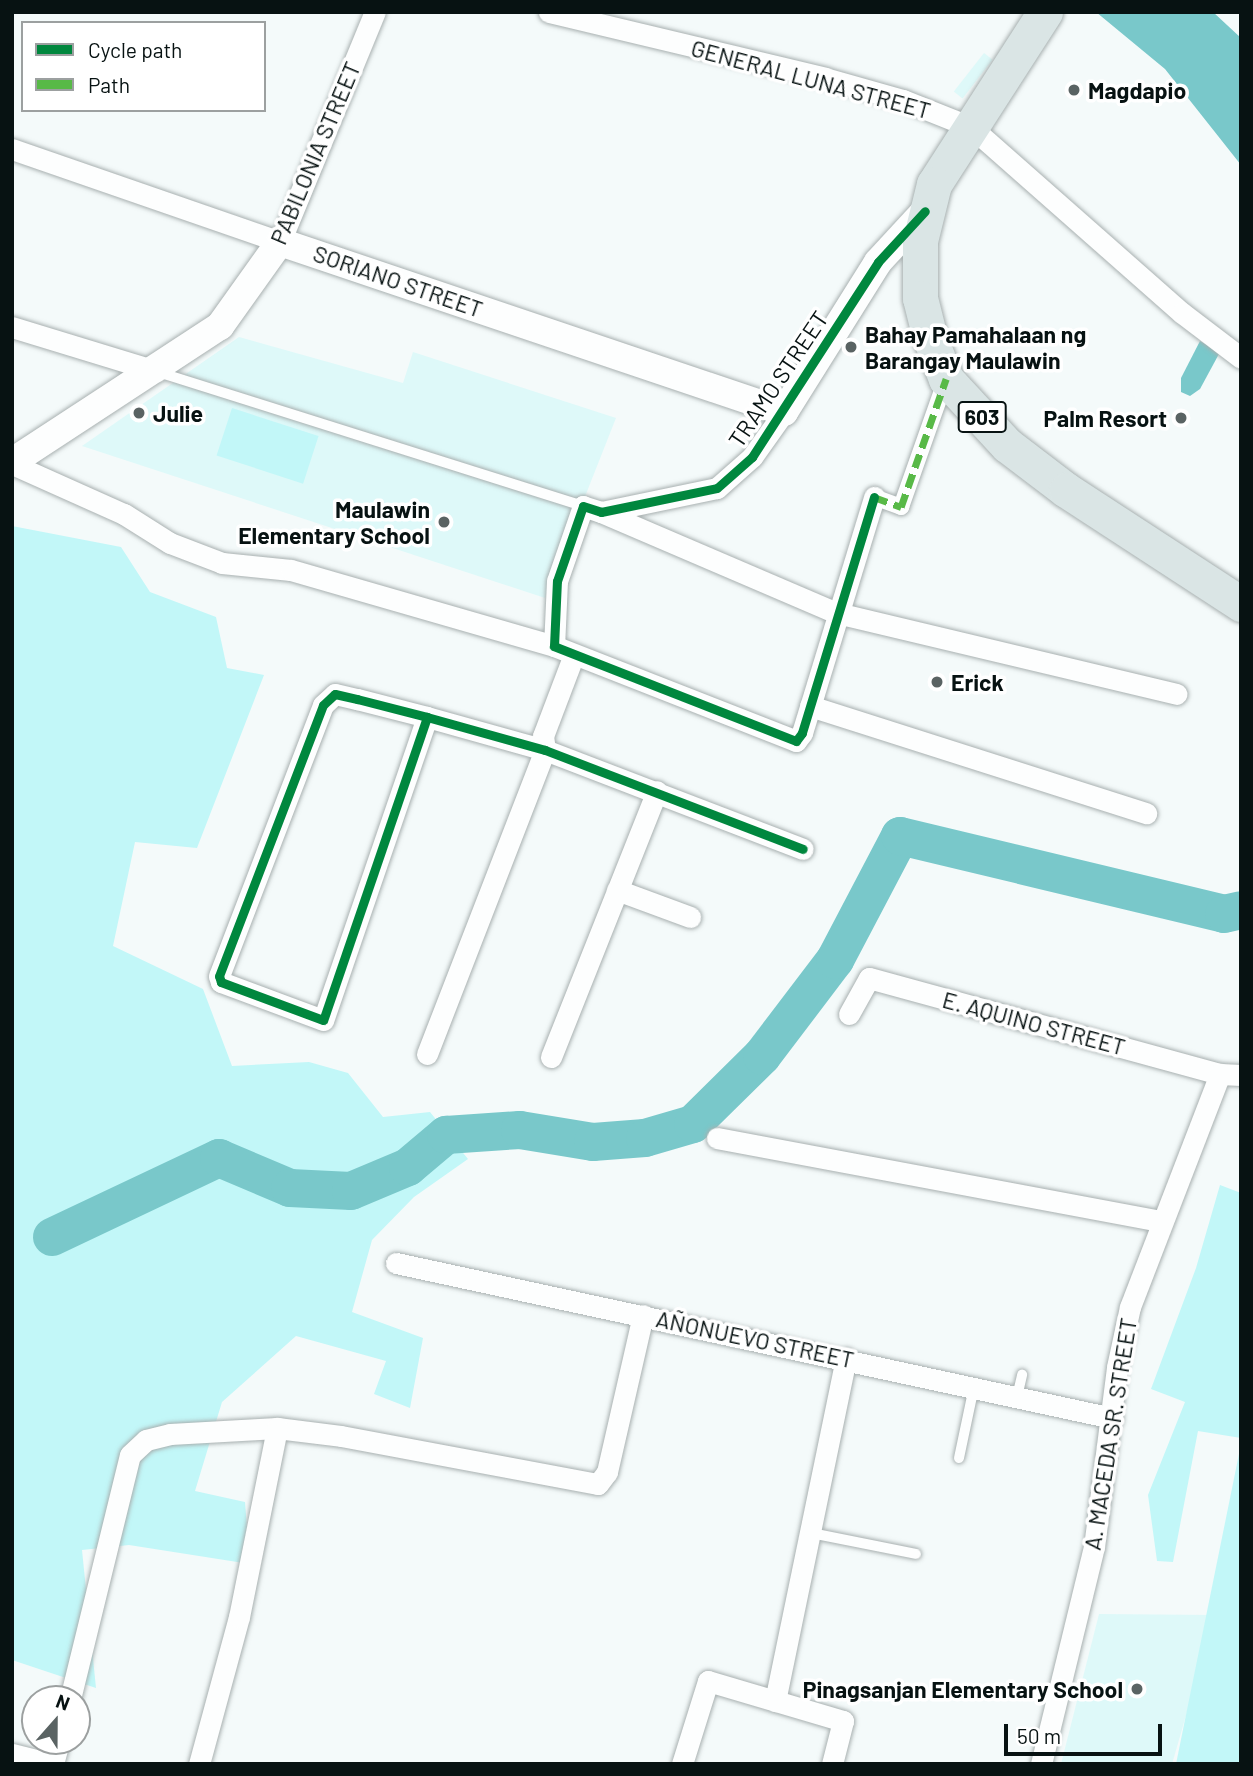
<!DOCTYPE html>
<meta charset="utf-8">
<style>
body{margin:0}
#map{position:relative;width:1253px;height:1776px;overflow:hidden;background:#f4fafa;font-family:Barlow,sans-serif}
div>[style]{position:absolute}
.built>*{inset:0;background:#def9f9;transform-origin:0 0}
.green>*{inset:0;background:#c2f7f8;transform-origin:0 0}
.water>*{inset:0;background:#79c8ca}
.river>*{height:38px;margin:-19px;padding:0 19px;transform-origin:19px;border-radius:19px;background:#79c8ca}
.roads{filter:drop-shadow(0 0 2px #a8b0b0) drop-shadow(0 0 2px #a8b0b0)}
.service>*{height:10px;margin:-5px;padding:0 5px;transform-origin:5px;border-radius:5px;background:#fdfefe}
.pedestrian>*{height:16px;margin:-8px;padding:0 8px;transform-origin:8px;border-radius:8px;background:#fdfefe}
.minor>*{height:21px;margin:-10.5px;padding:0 10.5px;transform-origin:10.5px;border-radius:10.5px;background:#fdfefe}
.tertiary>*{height:28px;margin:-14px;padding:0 14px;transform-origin:14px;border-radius:14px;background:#fdfefe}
.primary>*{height:35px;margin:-17.5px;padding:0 17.5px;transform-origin:17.5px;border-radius:17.5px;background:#dae5e5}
.quiet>*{height:7px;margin-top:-3.5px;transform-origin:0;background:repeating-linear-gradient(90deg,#58b947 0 14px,transparent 0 21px)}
.cycleway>*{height:9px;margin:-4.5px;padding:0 4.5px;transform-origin:4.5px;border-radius:4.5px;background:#00873e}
.dots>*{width:19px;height:19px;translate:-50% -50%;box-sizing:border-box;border:4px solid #fff;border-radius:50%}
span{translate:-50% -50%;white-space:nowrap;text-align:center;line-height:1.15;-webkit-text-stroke:7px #fff;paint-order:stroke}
.shield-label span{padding:2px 5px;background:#fff;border:2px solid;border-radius:5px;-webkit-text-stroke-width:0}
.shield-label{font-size:21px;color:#071212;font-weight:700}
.street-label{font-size:23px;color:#071212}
.poi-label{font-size:23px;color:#071212;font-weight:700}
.left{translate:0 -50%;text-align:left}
.right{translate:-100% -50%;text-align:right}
.frame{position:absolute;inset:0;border:14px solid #071212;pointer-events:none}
.legend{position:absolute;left:21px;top:21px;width:245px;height:91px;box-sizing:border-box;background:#fff;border:2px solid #9ca0a0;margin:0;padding:9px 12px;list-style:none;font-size:21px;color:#071212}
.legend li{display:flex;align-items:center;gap:14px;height:35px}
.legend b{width:35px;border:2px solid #9ca0a0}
.north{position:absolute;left:21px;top:1685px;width:70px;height:70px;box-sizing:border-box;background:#fff;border:2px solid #9ca0a0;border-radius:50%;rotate:21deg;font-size:19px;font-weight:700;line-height:28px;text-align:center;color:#071212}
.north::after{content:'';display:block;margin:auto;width:24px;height:32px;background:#5a6363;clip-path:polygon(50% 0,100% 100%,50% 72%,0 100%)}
.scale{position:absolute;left:1004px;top:1724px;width:158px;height:32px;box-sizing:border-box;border:4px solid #071212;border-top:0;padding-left:9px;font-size:21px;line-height:24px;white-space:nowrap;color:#071212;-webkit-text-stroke:5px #fff;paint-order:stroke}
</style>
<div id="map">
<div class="built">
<i style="left:984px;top:53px;width:11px;height:49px;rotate:38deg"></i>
<i style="clip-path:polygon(239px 337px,403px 383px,413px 352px,616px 418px,545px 598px,82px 446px)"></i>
<i style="clip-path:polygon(1099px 1614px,1215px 1615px,1172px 1764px,1061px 1764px)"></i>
</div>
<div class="green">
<i style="left:232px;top:408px;width:91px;height:50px;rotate:18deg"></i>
<i style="clip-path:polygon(12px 526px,121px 547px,150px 592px,216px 617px,227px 668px,264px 675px,197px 848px,135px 842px,113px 946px,203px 989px,232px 1066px,309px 1062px,348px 1073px,383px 1117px,430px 1112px,468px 1159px,414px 1197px,372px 1240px,352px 1312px,423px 1338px,410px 1408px,374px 1394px,386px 1361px,296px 1336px,222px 1402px,195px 1491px,245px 1502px,250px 1564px,129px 1545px,82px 1550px,96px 1688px,12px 1660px)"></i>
<i style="clip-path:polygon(1220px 1185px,1241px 1193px,1241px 1438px,1198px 1431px,1173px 1562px,1157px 1561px,1148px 1495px,1185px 1402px,1151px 1389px,1196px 1268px)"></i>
<i style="clip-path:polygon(1241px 1444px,1241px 1764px,1176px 1764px)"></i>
</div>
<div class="water">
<i style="clip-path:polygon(1096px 12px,1213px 12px,1241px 38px,1241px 165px,1165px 69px)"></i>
<i style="clip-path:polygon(1200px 341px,1220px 352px,1200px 389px,1190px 396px,1181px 392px,1181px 378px)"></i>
</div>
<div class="river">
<i style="left:52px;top:1237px;width:185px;rotate:-25.3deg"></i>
<i style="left:219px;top:1158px;width:77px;rotate:22.9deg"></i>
<i style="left:290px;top:1188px;width:61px;rotate:2.8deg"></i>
<i style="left:351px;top:1191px;width:62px;rotate:-22.8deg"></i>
<i style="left:408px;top:1167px;width:50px;rotate:-40.1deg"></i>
<i style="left:446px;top:1135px;width:74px;rotate:-3.9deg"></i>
<i style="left:520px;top:1130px;width:74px;rotate:9.3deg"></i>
<i style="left:593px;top:1142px;width:52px;rotate:-4.4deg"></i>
<i style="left:645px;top:1138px;width:50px;rotate:-16.3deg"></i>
<i style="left:693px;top:1124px;width:97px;rotate:-44.6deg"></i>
<i style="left:762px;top:1056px;width:121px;rotate:-52.8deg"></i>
<i style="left:835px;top:960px;width:140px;rotate:-62.3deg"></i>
<i style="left:900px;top:836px;width:333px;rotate:13.5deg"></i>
<i style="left:1224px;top:914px;width:17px;rotate:-13deg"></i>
</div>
<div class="roads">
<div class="service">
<i style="left:158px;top:372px;width:446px;rotate:17.5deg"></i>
<i style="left:1017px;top:1397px;width:23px;rotate:-77deg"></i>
<i style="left:959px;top:1458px;width:73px;rotate:-78.1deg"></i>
<i style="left:811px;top:1533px;width:107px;rotate:11.3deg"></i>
</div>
<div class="pedestrian">
<i style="left:874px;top:497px;width:29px;rotate:20deg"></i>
<i style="left:901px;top:507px;width:136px;rotate:-70.6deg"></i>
</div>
<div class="minor">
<i style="left:549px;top:12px;width:284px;rotate:13.4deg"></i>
<i style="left:825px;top:78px;width:81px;rotate:15.8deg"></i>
<i style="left:903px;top:100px;width:73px;rotate:21.7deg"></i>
<i style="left:971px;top:127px;width:281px;rotate:41.4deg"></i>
<i style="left:1182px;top:313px;width:74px;rotate:37.3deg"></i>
<i style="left:12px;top:149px;width:284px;rotate:19.1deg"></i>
<i style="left:280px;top:242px;width:249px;rotate:-67.6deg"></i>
<i style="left:12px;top:327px;width:151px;rotate:17deg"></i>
<i style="left:784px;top:412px;width:55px;rotate:125.4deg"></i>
<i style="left:752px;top:457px;width:47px;rotate:138.5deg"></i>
<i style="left:717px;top:488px;width:118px;rotate:168.3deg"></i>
<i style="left:601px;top:512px;width:19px;rotate:-162deg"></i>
<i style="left:583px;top:506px;width:79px;rotate:109.1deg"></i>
<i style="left:557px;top:581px;width:65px;rotate:92.6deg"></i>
<i style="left:554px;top:646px;width:260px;rotate:21.4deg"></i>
<i style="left:796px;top:741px;width:10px;rotate:-53deg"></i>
<i style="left:802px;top:733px;width:247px;rotate:-73deg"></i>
<i style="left:12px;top:464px;width:123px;rotate:24.1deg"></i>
<i style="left:124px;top:514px;width:54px;rotate:32.2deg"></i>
<i style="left:170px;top:543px;width:56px;rotate:21deg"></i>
<i style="left:222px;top:563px;width:69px;rotate:5.8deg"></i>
<i style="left:291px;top:570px;width:274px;rotate:16.1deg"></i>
<i style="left:601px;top:512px;width:257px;rotate:23.2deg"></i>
<i style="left:837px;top:613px;width:349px;rotate:13.4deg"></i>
<i style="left:810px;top:706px;width:353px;rotate:17.7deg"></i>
<i style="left:427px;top:717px;width:320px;rotate:108.9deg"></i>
<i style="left:323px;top:1020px;width:109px;rotate:-159.6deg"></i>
<i style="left:221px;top:982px;width:6px;rotate:-108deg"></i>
<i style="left:219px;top:976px;width:290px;rotate:-69deg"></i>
<i style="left:323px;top:705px;width:16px;rotate:-43deg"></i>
<i style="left:335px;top:694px;width:23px;rotate:13deg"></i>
<i style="left:357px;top:699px;width:72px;rotate:14.4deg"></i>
<i style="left:427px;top:717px;width:123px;rotate:15.6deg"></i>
<i style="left:545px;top:750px;width:276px;rotate:21deg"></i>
<i style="left:617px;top:890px;width:78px;rotate:20.3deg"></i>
<i style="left:849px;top:1014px;width:41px;rotate:-60.9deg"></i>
<i style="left:869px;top:978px;width:364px;rotate:15.3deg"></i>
<i style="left:1220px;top:1074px;width:21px;rotate:3deg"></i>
<i style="left:427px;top:1054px;width:326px;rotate:-68.8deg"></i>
<i style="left:545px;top:750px;width:14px;rotate:-98deg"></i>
<i style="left:543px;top:736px;width:85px;rotate:-69.2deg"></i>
<i style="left:551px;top:1057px;width:286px;rotate:-68.3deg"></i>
<i style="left:717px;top:1138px;width:452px;rotate:10.6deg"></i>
<i style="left:396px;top:1263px;width:733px;rotate:12.21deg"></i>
<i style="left:70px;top:1699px;width:251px;rotate:-76.2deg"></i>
<i style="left:130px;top:1455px;width:22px;rotate:-43deg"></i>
<i style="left:146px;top:1440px;width:25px;rotate:-14deg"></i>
<i style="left:170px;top:1434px;width:107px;rotate:-3.2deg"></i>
<i style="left:277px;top:1428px;width:64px;rotate:7.1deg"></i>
<i style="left:341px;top:1436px;width:261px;rotate:10.6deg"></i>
<i style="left:598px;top:1484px;width:15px;rotate:-53deg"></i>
<i style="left:607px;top:1472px;width:161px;rotate:-77.1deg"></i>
<i style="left:775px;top:1701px;width:350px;rotate:-78.3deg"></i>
<i style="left:12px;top:1754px;width:41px;rotate:14deg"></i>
<i style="left:53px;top:1764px;width:24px;rotate:-75deg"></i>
<i style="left:199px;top:1764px;width:152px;rotate:-74.8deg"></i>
<i style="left:239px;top:1617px;width:193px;rotate:-78.6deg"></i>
<i style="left:682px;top:1764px;width:87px;rotate:-72.6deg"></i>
<i style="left:708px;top:1681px;width:141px;rotate:16.5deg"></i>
<i style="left:843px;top:1721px;width:44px;rotate:104.3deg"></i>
<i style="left:1041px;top:1764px;width:223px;rotate:-76.3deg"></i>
<i style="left:1094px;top:1547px;width:181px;rotate:-82.7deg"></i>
<i style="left:1117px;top:1367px;width:61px;rotate:-77.8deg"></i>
<i style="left:1130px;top:1307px;width:250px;rotate:-68.9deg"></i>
</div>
<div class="tertiary">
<i style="left:12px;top:462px;width:249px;rotate:-33.2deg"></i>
<i style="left:220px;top:326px;width:103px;rotate:-54.5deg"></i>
<i style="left:280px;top:242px;width:532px;rotate:18.64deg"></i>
<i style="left:784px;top:412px;width:177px;rotate:-57.9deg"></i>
<i style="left:878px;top:262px;width:69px;rotate:-47.3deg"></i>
</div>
<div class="primary">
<i style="left:1045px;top:12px;width:205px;rotate:122.8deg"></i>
<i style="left:934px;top:184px;width:59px;rotate:103.8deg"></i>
<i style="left:920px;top:241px;width:57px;rotate:90deg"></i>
<i style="left:920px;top:298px;width:41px;rotate:76deg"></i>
<i style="left:930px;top:338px;width:44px;rotate:68.7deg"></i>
<i style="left:946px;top:379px;width:90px;rotate:47.3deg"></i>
<i style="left:1007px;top:445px;width:74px;rotate:37.3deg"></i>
<i style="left:1066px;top:490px;width:209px;rotate:33.1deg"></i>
</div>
</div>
<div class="quiet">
<i style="left:874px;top:497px;width:29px;rotate:20deg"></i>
<i style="left:901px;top:507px;width:136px;rotate:-70.6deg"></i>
</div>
<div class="cycleway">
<i style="left:874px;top:497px;width:247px;rotate:107deg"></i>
<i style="left:802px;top:733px;width:10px;rotate:127deg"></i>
<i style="left:796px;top:741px;width:260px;rotate:-158.6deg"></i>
<i style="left:554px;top:646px;width:65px;rotate:-87.4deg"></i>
<i style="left:557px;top:581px;width:79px;rotate:-70.9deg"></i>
<i style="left:583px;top:506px;width:19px;rotate:18deg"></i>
<i style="left:601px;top:512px;width:118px;rotate:-11.7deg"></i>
<i style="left:717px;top:488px;width:47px;rotate:-41.5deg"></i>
<i style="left:752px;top:457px;width:232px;rotate:-57.1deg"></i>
<i style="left:878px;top:262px;width:69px;rotate:-47.3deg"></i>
<i style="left:427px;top:717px;width:320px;rotate:108.9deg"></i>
<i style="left:323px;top:1020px;width:109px;rotate:-159.6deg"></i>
<i style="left:221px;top:982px;width:6px;rotate:-108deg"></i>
<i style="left:219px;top:976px;width:290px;rotate:-69deg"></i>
<i style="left:323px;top:705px;width:16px;rotate:-43deg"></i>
<i style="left:335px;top:694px;width:23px;rotate:13deg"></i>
<i style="left:357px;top:699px;width:72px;rotate:14.4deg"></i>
<i style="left:427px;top:717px;width:123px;rotate:15.6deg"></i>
<i style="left:545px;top:750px;width:276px;rotate:21deg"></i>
</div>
<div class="dots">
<i style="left:1074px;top:90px;background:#5a6363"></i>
<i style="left:851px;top:347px;background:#5a6363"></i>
<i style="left:139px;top:413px;background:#5a6363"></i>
<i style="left:1181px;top:418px;background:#5a6363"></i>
<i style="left:444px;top:522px;background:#5a6363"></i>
<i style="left:937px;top:682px;background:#5a6363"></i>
<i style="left:1137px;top:1689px;background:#5a6363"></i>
</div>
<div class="shield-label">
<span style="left:982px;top:417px">603</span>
</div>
<div class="street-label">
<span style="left:811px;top:79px;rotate:15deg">GENERAL LUNA STREET</span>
<span style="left:315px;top:153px;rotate:-67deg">PABILONIA STREET</span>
<span style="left:398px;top:281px;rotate:19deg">SORIANO STREET</span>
<span style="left:778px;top:379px;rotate:-56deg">TRAMO STREET</span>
<span style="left:1034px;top:1023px;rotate:15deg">E. AQUINO STREET</span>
<span style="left:755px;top:1339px;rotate:12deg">AÑONUEVO STREET</span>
<span style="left:1110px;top:1434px;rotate:-81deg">A. MACEDA SR. STREET</span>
</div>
<div class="poi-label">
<span class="left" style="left:1088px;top:90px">Magdapio</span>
<span class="left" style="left:865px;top:347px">Bahay Pamahalaan ng<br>Barangay Maulawin</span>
<span class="left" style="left:153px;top:413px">Julie</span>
<span class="right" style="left:1167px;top:418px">Palm Resort</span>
<span class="right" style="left:430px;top:522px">Maulawin<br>Elementary School</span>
<span class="left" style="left:951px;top:682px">Erick</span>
<span class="right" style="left:1123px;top:1689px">Pinagsanjan Elementary School</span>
</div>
<div class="frame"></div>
<ul class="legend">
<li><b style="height:9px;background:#00873e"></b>Cycle path</li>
<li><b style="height:9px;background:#58b947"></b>Path</li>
</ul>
<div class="north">N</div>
<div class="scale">50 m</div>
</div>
